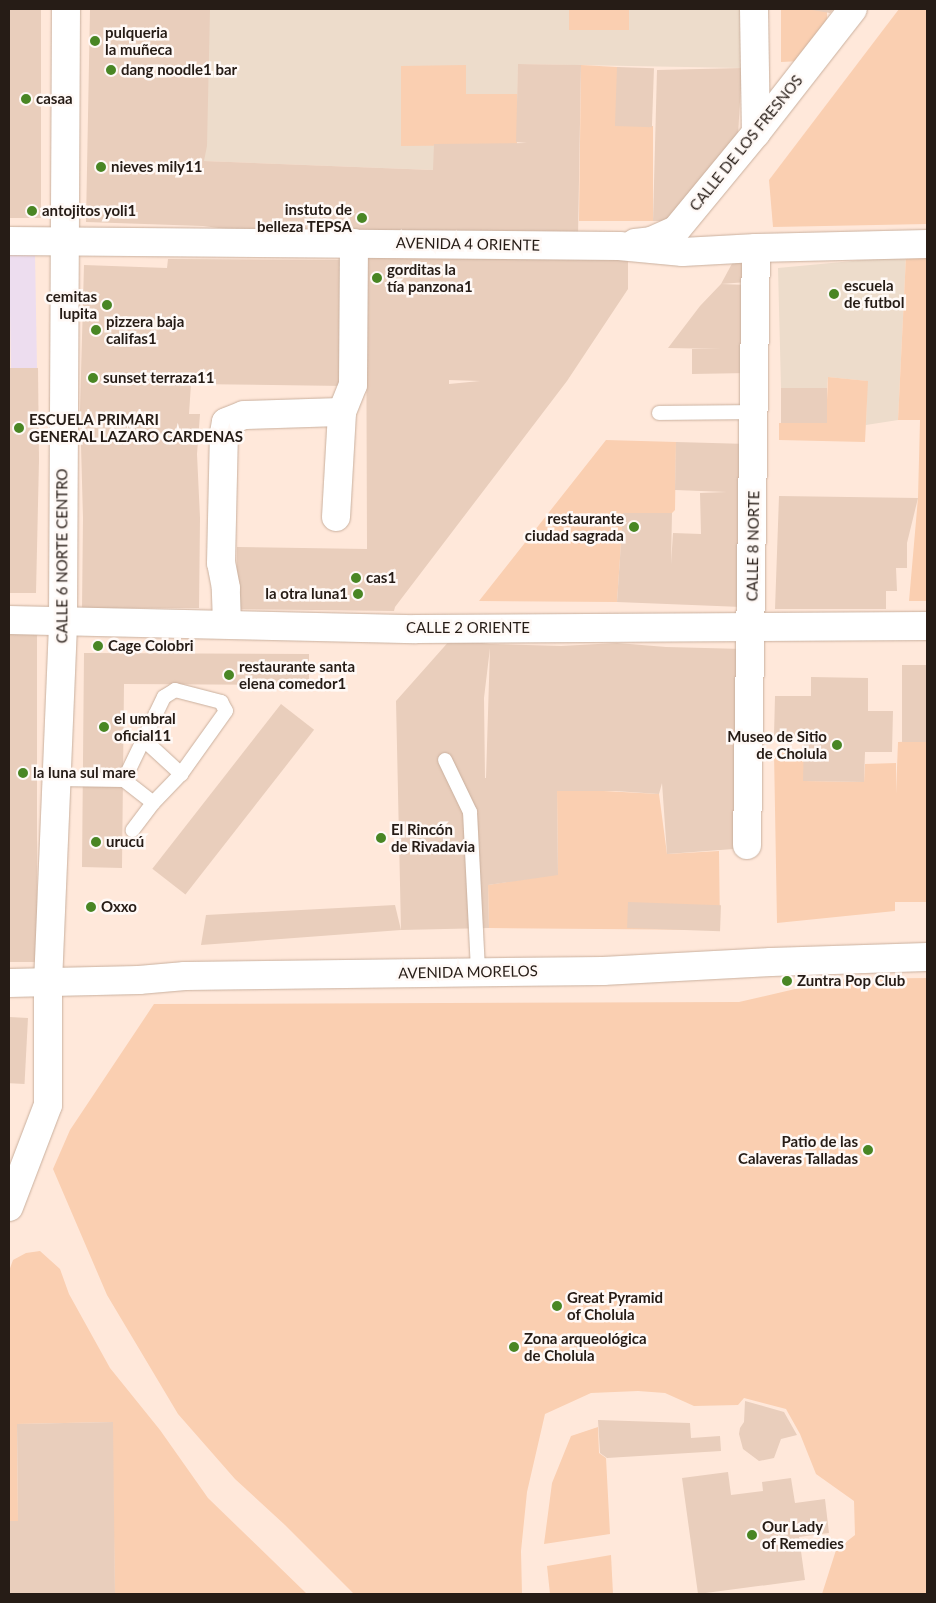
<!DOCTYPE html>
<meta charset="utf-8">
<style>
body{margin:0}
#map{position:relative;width:936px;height:1603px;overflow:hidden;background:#ffe8da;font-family:Lato,sans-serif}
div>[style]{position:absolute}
.commercial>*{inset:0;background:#edddef;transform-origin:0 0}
.education>*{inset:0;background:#eddccb}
.green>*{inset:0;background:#facfb1;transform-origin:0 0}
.building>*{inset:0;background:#e9cebc;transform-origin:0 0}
.roads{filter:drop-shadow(0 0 1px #cab09e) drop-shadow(0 0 1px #cab09e)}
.lane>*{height:14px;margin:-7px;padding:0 7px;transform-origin:7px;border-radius:7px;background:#fff}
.street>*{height:28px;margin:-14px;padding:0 14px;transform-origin:14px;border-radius:14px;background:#fff}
.secondary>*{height:28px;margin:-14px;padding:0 14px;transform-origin:14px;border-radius:14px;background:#fff}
.dots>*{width:14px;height:14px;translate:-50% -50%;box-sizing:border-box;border:2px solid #fff9f6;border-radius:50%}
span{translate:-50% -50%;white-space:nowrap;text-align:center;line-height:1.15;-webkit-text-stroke:5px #fff9f6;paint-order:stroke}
.poi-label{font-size:15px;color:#261c16;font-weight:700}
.left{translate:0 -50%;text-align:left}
.right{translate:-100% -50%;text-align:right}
.street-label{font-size:15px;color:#261c16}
.frame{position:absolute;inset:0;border:10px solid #261c16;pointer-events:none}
</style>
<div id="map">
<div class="commercial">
<i style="left:35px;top:253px;width:115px;height:26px;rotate:89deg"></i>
</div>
<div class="education">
<i style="clip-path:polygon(207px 9px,741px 9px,742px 68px,518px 64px,517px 145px,434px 144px,434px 170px,204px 161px)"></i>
<i style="clip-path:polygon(906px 256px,898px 420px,866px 425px,867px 381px,828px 377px,827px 388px,781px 388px,778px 268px)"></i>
</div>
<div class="green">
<i style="left:569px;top:9px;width:60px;height:21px"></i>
<i style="clip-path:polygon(781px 9px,827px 10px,827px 35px,801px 61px,781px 62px)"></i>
<i style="clip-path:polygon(899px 9px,927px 9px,927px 224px,773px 227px,769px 180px)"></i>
<i style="clip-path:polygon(466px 65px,466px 94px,517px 94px,517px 145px,401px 146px,401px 66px)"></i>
<i style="clip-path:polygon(581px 65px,617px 67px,617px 126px,653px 126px,653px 221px,579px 221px)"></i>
<i style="clip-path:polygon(906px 256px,927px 258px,927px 601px,909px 601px,918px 498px,920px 420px,898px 420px)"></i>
<i style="clip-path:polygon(828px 377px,868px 381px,865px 442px,779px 440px,779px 423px,826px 423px)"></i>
<i style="clip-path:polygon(606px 440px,676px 442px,675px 510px,672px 513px,623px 514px,617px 602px,479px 601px)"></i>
<i style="clip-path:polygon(927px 741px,927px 902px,895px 902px,895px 911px,777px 923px,774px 752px,804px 751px,804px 781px,864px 782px,865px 764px,896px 763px,896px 794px,898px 742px)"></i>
<i style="clip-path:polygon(585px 790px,659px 794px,667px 854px,719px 851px,720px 930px,489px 928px,488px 885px,558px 874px,557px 791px)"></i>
<i style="clip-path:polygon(927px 978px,927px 1594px,822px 1594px,836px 1550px,855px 1535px,854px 1501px,816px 1474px,800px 1434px,786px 1409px,744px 1398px,738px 1405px,694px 1406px,665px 1393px,638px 1391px,591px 1393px,545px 1414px,527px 1492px,521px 1551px,522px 1594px,354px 1594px,285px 1525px,235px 1479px,178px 1414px,107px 1295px,53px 1169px,70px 1130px,154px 1004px,739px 1002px,838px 979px)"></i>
<i style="clip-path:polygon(40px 1251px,60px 1269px,69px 1294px,110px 1368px,160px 1430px,208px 1498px,307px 1594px,115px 1594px,112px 1422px,17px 1424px,18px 1521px,9px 1521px,9px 1271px,13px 1260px,26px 1253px)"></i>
<i style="clip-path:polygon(598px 1427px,599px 1453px,606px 1458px,610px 1534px,544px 1544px,552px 1483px,571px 1436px)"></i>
<i style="clip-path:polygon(611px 1555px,613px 1594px,550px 1594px,547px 1566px)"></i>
</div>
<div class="building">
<i style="left:9px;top:9px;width:32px;height:209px"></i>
<i style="clip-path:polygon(90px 9px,210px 9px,207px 146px,204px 161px,433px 170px,434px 144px,527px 143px,516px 142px,518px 64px,581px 65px,578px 237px,243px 231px,203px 226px,86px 222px)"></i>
<i style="clip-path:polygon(806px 9px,834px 9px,830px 13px)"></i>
<i style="left:617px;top:67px;width:37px;height:59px;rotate:2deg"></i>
<i style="clip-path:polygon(742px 68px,738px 135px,674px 221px,653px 221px,657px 70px)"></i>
<i style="clip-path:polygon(evenodd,366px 254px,628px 256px,628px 289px,567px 381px,395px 607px,394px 611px,236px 609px,237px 547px,367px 549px,366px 254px,449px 380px,480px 381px,449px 384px,449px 380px)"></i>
<i style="clip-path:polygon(735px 258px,745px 258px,747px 282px,721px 284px)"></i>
<i style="clip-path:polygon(168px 259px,347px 260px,345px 386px,191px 384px,189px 414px,200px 414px,197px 454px,200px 518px,199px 608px,82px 608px,83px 518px,80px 410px,84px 265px,167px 268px)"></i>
<i style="clip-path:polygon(721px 284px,747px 285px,748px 373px,692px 374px,692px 349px,722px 349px,668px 348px,700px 306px)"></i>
<i style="clip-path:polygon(9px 368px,38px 368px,39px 460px,36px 593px,9px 593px)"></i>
<i style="left:781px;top:388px;width:46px;height:35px"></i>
<i style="clip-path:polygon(676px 442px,748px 444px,742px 607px,617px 602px,623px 513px,672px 513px,671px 564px,673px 533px,701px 534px,700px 493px,727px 492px,675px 490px)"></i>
<i style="clip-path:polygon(779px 496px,918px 498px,907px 543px,907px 568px,896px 568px,897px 591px,886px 591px,886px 609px,775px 609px)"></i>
<i style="left:9px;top:631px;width:28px;height:331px"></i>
<i style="clip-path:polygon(evenodd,451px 639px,490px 644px,561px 646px,617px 643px,666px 647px,744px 649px,747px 848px,667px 854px,662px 783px,659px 794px,615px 791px,557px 791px,558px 875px,488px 885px,489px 928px,401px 930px,396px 701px,451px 639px,490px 648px,486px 778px,485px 778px,484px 698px,490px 648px)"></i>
<i style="clip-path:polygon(84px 653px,309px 654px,309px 685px,124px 684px,122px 868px,82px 867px)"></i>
<i style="left:902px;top:665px;width:25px;height:77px"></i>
<i style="clip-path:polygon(811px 677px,868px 678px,868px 711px,893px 711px,892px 752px,865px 752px,864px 782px,803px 781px,804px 737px,774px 736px,775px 696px,811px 696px)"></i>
<i style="left:281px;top:704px;width:42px;height:209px;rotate:38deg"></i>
<i style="left:628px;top:902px;width:93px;height:26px;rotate:2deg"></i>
<i style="clip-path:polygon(395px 905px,401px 930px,201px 945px,206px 915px)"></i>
<i style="left:9px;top:1017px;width:19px;height:66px;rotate:3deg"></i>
<i style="clip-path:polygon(745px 1401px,784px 1412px,797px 1435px,781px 1439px,774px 1458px,759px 1461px,743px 1449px,739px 1434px,740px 1428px,744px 1422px)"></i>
<i style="clip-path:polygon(598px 1420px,690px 1423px,691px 1438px,720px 1436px,721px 1451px,607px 1458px,600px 1453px)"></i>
<i style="clip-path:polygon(113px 1422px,115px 1594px,9px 1594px,9px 1521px,18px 1521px,17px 1424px)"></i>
<i style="clip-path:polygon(728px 1472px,731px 1495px,763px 1491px,762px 1482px,791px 1478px,795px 1503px,825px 1499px,829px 1533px,799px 1537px,805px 1580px,698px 1594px,682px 1478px)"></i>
</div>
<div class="roads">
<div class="lane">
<i style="left:659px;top:413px;width:95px;rotate:-0.6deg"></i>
<i style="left:143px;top:739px;width:52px;rotate:42.6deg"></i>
<i style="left:445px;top:760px;width:58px;rotate:64.3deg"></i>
<i style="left:470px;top:812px;width:160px;rotate:87.1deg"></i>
<i style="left:56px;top:779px;width:68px;rotate:0.8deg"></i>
<i style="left:124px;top:780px;width:37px;rotate:38deg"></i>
<i style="left:124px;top:780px;width:92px;rotate:-64.3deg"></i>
<i style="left:164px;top:697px;width:13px;rotate:-32deg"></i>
<i style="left:175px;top:690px;width:48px;rotate:14.6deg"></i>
<i style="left:221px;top:702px;width:10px;rotate:61deg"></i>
<i style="left:226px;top:711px;width:77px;rotate:125.5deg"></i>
<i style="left:181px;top:774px;width:40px;rotate:134deg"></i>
<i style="left:153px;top:803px;width:34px;rotate:127deg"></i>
</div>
<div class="street">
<i style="left:754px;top:9px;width:124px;rotate:89.1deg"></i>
<i style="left:9px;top:241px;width:610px;rotate:0.47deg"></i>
<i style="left:619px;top:246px;width:64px;rotate:5.4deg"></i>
<i style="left:683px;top:252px;width:73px;rotate:-3.1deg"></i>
<i style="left:756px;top:248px;width:171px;rotate:-1.3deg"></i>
<i style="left:635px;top:243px;width:16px;rotate:-7deg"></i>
<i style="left:651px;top:241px;width:27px;rotate:-24deg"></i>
<i style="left:676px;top:230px;width:126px;rotate:-50.5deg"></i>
<i style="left:756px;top:133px;width:157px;rotate:-52deg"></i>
<i style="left:336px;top:517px;width:105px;rotate:-86.7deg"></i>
<i style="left:342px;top:412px;width:29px;rotate:-68deg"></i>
<i style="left:353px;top:385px;width:142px;rotate:-89.6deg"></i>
<i style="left:9px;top:620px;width:407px;rotate:1.3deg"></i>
<i style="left:416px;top:629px;width:511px;rotate:-0.34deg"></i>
<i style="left:227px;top:624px;width:36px;rotate:-92deg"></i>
<i style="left:226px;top:588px;width:25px;rotate:-101deg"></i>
<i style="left:221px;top:563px;width:130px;rotate:-88.7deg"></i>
<i style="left:224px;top:433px;width:11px;rotate:-80deg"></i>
<i style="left:226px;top:422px;width:19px;rotate:-21deg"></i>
<i style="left:244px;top:415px;width:98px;rotate:-1.8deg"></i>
<i style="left:747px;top:845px;width:597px;rotate:-89.14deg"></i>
<i style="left:9px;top:1207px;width:109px;rotate:-69.1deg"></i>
<i style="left:48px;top:1105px;width:122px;rotate:-90deg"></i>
<i style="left:48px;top:983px;width:362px;rotate:-87.6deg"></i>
<i style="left:63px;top:621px;width:612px;rotate:-89.72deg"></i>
</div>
<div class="secondary">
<i style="left:9px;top:983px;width:130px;rotate:-1.3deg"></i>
<i style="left:139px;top:980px;width:46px;rotate:-5deg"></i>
<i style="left:185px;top:976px;width:418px;rotate:-0.7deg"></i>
<i style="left:603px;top:971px;width:168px;rotate:-3.1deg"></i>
<i style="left:771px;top:962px;width:156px;rotate:-1.8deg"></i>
</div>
</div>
<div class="dots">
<i style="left:95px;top:41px;background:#498624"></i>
<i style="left:111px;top:70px;background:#498624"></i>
<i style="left:26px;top:99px;background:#498624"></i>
<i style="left:101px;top:167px;background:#498624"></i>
<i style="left:32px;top:211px;background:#498624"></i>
<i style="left:362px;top:218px;background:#498624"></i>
<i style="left:377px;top:278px;background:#498624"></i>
<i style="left:834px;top:294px;background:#498624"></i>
<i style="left:107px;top:305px;background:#498624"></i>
<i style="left:96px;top:330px;background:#498624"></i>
<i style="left:93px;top:378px;background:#498624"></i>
<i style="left:19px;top:428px;background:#498624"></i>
<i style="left:634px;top:527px;background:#498624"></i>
<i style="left:356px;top:578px;background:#498624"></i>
<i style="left:358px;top:594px;background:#498624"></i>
<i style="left:98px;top:646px;background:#498624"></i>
<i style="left:229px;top:675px;background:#498624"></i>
<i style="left:104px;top:727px;background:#498624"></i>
<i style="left:837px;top:745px;background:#498624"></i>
<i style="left:23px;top:773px;background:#498624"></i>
<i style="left:381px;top:838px;background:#498624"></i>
<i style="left:96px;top:842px;background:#498624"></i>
<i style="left:91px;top:907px;background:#498624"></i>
<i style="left:787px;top:981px;background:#498624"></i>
<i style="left:868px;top:1150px;background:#498624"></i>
<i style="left:557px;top:1306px;background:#498624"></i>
<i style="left:514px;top:1347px;background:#498624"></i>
<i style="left:752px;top:1535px;background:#498624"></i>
</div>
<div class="poi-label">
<span class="left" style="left:105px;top:41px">pulqueria<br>la muñeca</span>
<span class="left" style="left:121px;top:70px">dang noodle1 bar</span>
<span class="left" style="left:36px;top:99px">casaa</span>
<span class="left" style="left:111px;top:167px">nieves mily11</span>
<span class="right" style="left:352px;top:218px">instuto de<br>belleza TEPSA</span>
<span class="left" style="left:42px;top:211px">antojitos yoli1</span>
<span class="left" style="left:387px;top:278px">gorditas la<br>tía panzona1</span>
<span class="left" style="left:844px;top:294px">escuela<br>de futbol</span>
<span class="right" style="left:97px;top:305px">cemitas<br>lupita</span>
<span class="left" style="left:106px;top:330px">pizzera baja<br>califas1</span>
<span class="left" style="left:103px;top:378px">sunset terraza11</span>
<span class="left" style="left:29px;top:428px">ESCUELA PRIMARI<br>GENERAL LAZARO CARDENAS</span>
<span class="right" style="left:624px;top:527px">restaurante<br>ciudad sagrada</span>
<span class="left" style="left:366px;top:578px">cas1</span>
<span class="right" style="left:348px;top:594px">la otra luna1</span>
<span class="left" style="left:108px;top:646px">Cage Colobri</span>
<span class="left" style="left:239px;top:675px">restaurante santa<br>elena comedor1</span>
<span class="left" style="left:114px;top:727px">el umbral<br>oficial11</span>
<span class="right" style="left:827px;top:745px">Museo de Sitio<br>de Cholula</span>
<span class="left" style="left:33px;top:773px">la luna sul mare</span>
<span class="left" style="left:391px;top:838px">El Rincón<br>de Rivadavia</span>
<span class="left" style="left:106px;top:842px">urucú</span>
<span class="left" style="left:101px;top:907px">Oxxo</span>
<span class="left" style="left:797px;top:981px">Zuntra Pop Club</span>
<span class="right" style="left:858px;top:1150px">Patio de las<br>Calaveras Talladas</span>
<span class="left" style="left:567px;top:1306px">Great Pyramid<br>of Cholula</span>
<span class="left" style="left:524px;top:1347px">Zona arqueológica<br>de Cholula</span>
<span class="left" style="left:762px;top:1535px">Our Lady<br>of Remedies</span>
</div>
<div class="street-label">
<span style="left:746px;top:143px;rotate:-51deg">CALLE DE LOS FRESNOS</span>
<span style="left:468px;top:244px;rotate:1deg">AVENIDA 4 ORIENTE</span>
<span style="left:753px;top:546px;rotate:-89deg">CALLE 8 NORTE</span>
<span style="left:62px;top:556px;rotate:-90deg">CALLE 6 NORTE CENTRO</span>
<span style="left:468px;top:628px">CALLE 2 ORIENTE</span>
<span style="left:468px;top:972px;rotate:-1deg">AVENIDA MORELOS</span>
</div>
<div class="frame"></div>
</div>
